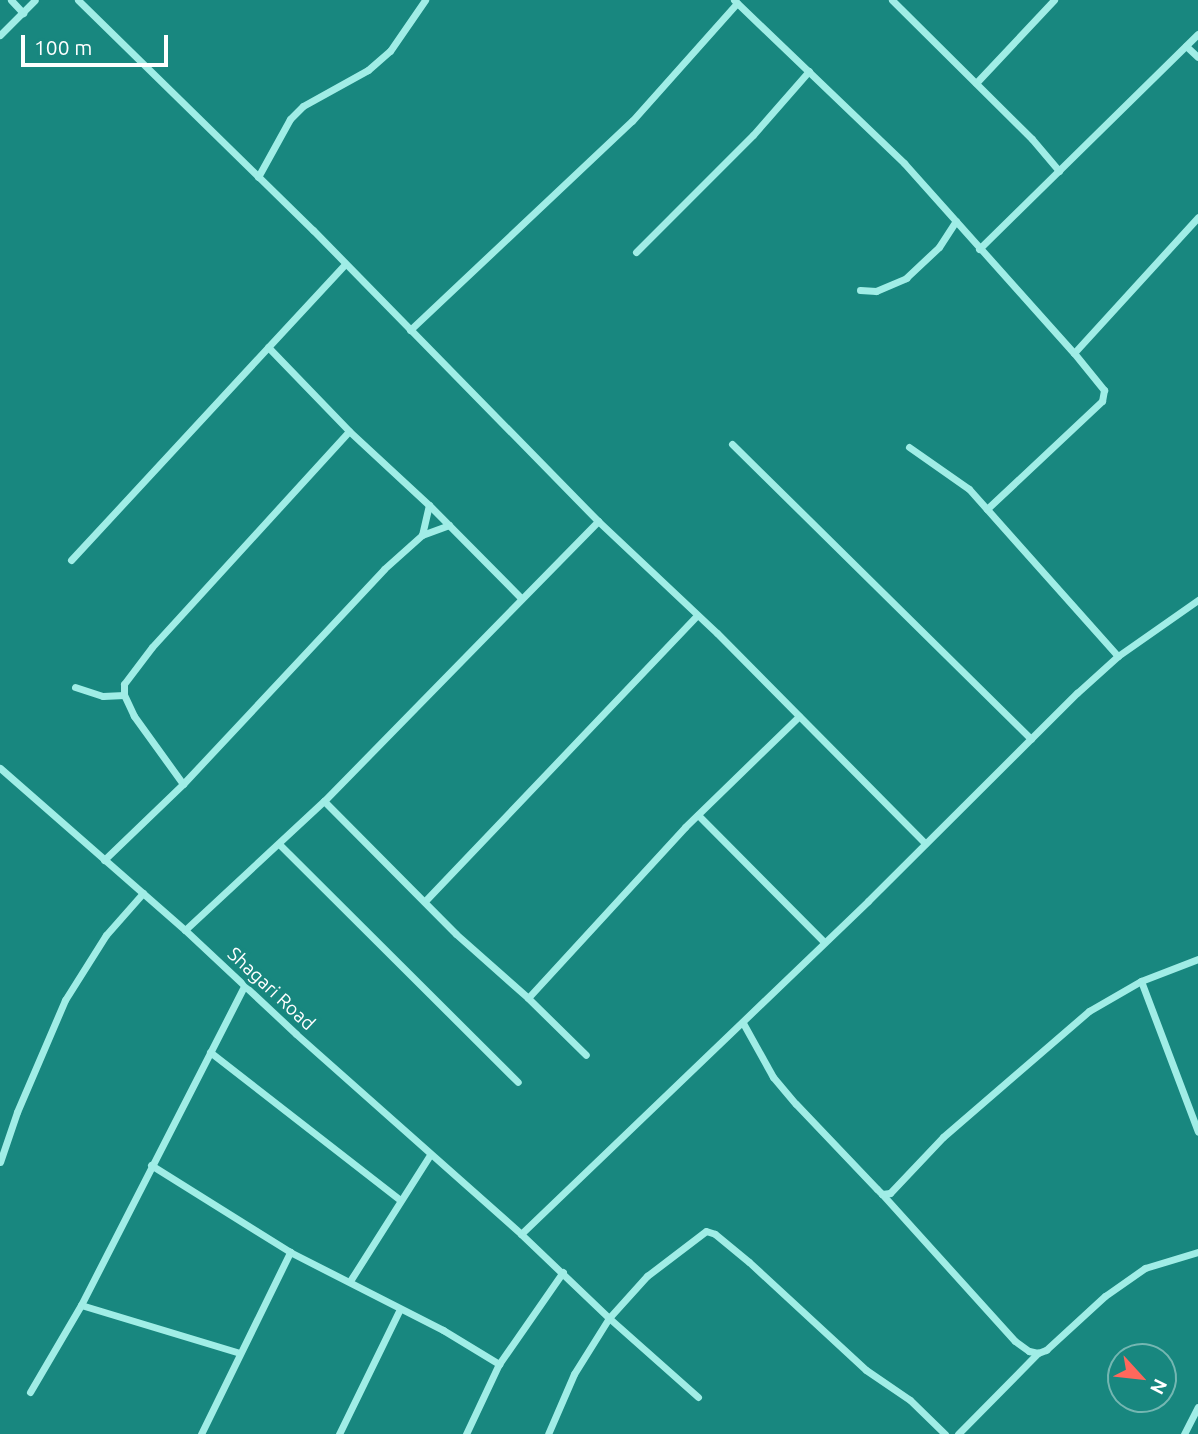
<!DOCTYPE html>
<style>
body{margin:0}
#map{position:relative;width:1198px;height:1434px;overflow:hidden;background:#18877f;font-family:Ubuntu,sans-serif}
div>[style]{position:absolute}
.street>*{height:7px;margin:-3.5px;padding:0 3.5px;transform-origin:3.5px;border-radius:3.5px;background:#a0ede6}
span{translate:-50% -50%;white-space:nowrap;text-align:center;line-height:1.15;-webkit-text-stroke:7px #18877f;paint-order:stroke}
.street-label{font-size:19px;color:#fff}
.north{position:absolute;left:1107px;top:1343px;width:70px;height:70px;box-sizing:border-box;background:#18877f;border:2px solid #74b7b2;border-radius:50%;rotate:117deg;font-size:19px;font-weight:700;line-height:28px;text-align:center;color:#fff}
.north::after{content:'';display:block;margin:auto;width:24px;height:32px;background:#ff685c;clip-path:polygon(50% 0,100% 100%,50% 72%,0 100%)}
.scale{position:absolute;left:21px;top:35px;width:147px;height:32px;box-sizing:border-box;border:4px solid #fff;border-top:0;padding-left:9px;font-size:21px;line-height:24px;white-space:nowrap;color:#fff;-webkit-text-stroke:5px #18877f;paint-order:stroke}
</style>
<div id="map">
<div class="street">
<i style="left:11px;top:0;width:18px;rotate:47deg"></i>
<i style="left:78px;top:0;width:329px;rotate:44.4deg"></i>
<i style="left:313px;top:230px;width:407px;rotate:45.6deg"></i>
<i style="left:598px;top:521px;width:163px;rotate:43.3deg"></i>
<i style="left:717px;top:633px;width:296px;rotate:45.3deg"></i>
<i style="left:734px;top:0;width:236px;rotate:43.8deg"></i>
<i style="left:904px;top:163px;width:255px;rotate:48.2deg"></i>
<i style="left:1074px;top:353px;width:48px;rotate:51deg"></i>
<i style="left:1104px;top:390px;width:11px;rotate:100deg"></i>
<i style="left:1102px;top:401px;width:158px;rotate:136.8deg"></i>
<i style="left:892px;top:0;width:197px;rotate:44.8deg"></i>
<i style="left:1032px;top:139px;width:42px;rotate:49.8deg"></i>
<i style="left:0;top:35px;width:49px;rotate:-45deg"></i>
<i style="left:1186px;top:46px;width:16px;rotate:43deg"></i>
<i style="left:976px;top:83px;width:114px;rotate:-46.8deg"></i>
<i style="left:258px;top:177px;width:66px;rotate:-61.1deg"></i>
<i style="left:290px;top:119px;width:18px;rotate:-45deg"></i>
<i style="left:303px;top:106px;width:74px;rotate:-29deg"></i>
<i style="left:368px;top:70px;width:29px;rotate:-41deg"></i>
<i style="left:390px;top:51px;width:62px;rotate:-55.5deg"></i>
<i style="left:979px;top:249px;width:307px;rotate:-44.5deg"></i>
<i style="left:636px;top:252px;width:165px;rotate:-45deg"></i>
<i style="left:753px;top:135px;width:85px;rotate:-48.8deg"></i>
<i style="left:860px;top:290px;width:16px;rotate:4deg"></i>
<i style="left:876px;top:291px;width:33px;rotate:-23deg"></i>
<i style="left:906px;top:278px;width:45px;rotate:-43.2deg"></i>
<i style="left:939px;top:247px;width:31px;rotate:-57deg"></i>
<i style="left:410px;top:330px;width:305px;rotate:-43.3deg"></i>
<i style="left:632px;top:121px;width:158px;rotate:-48.3deg"></i>
<i style="left:268px;top:347px;width:117px;rotate:46deg"></i>
<i style="left:349px;top:431px;width:109px;rotate:42.8deg"></i>
<i style="left:429px;top:505px;width:129px;rotate:45.3deg"></i>
<i style="left:1074px;top:353px;width:184px;rotate:-47.6deg"></i>
<i style="left:732px;top:444px;width:420px;rotate:44.6deg"></i>
<i style="left:909px;top:447px;width:73px;rotate:35deg"></i>
<i style="left:969px;top:489px;width:224px;rotate:48.3deg"></i>
<i style="left:422px;top:535px;width:31px;rotate:-77deg"></i>
<i style="left:71px;top:560px;width:402px;rotate:-47.2deg"></i>
<i style="left:75px;top:687px;width:29px;rotate:18deg"></i>
<i style="left:103px;top:696px;width:21px;rotate:-3deg"></i>
<i style="left:0;top:768px;width:246px;rotate:41.2deg"></i>
<i style="left:185px;top:930px;width:152px;rotate:43.1deg"></i>
<i style="left:296px;top:1034px;width:301px;rotate:41.6deg"></i>
<i style="left:521px;top:1234px;width:122px;rotate:43.7deg"></i>
<i style="left:609px;top:1318px;width:66px;rotate:122deg"></i>
<i style="left:574px;top:1374px;width:65px;rotate:113.4deg"></i>
<i style="left:183px;top:784px;width:84px;rotate:-125.8deg"></i>
<i style="left:134px;top:716px;width:23px;rotate:-115deg"></i>
<i style="left:124px;top:695px;width:11px;rotate:-90deg"></i>
<i style="left:124px;top:684px;width:46px;rotate:-52.9deg"></i>
<i style="left:152px;top:647px;width:292px;rotate:-47.6deg"></i>
<i style="left:324px;top:801px;width:187px;rotate:45.2deg"></i>
<i style="left:456px;top:934px;width:96px;rotate:41.6deg"></i>
<i style="left:528px;top:998px;width:232px;rotate:-47.4deg"></i>
<i style="left:685px;top:827px;width:159px;rotate:-44.2deg"></i>
<i style="left:698px;top:815px;width:179px;rotate:45.2deg"></i>
<i style="left:279px;top:844px;width:337px;rotate:44.9deg"></i>
<i style="left:104px;top:860px;width:110px;rotate:-43.9deg"></i>
<i style="left:183px;top:784px;width:294px;rotate:-46.9deg"></i>
<i style="left:384px;top:569px;width:51px;rotate:-41.8deg"></i>
<i style="left:422px;top:535px;width:29px;rotate:-20deg"></i>
<i style="left:426px;top:900px;width:393px;rotate:-46.4deg"></i>
<i style="left:185px;top:930px;width:190px;rotate:-42.9deg"></i>
<i style="left:324px;top:801px;width:392px;rotate:-45.6deg"></i>
<i style="left:1141px;top:981px;width:161px;rotate:69.3deg"></i>
<i style="left:528px;top:998px;width:81px;rotate:44.5deg"></i>
<i style="left:743px;top:1023px;width:62px;rotate:60.9deg"></i>
<i style="left:773px;top:1077px;width:35px;rotate:50deg"></i>
<i style="left:796px;top:1104px;width:117px;rotate:46.4deg"></i>
<i style="left:877px;top:1189px;width:7px;rotate:45deg"></i>
<i style="left:882px;top:1194px;width:8px;rotate:-7deg"></i>
<i style="left:890px;top:1193px;width:77px;rotate:-46.6deg"></i>
<i style="left:943px;top:1137px;width:193px;rotate:-40.8deg"></i>
<i style="left:1089px;top:1011px;width:60px;rotate:-30deg"></i>
<i style="left:1141px;top:981px;width:61px;rotate:-21.1deg"></i>
<i style="left:210px;top:1052px;width:239px;rotate:37.9deg"></i>
<i style="left:0;top:1162px;width:53px;rotate:-71.2deg"></i>
<i style="left:17px;top:1112px;width:122px;rotate:-66.8deg"></i>
<i style="left:65px;top:1000px;width:77px;rotate:-57.8deg"></i>
<i style="left:106px;top:935px;width:56px;rotate:-48.6deg"></i>
<i style="left:151px;top:1165px;width:164px;rotate:32deg"></i>
<i style="left:290px;top:1252px;width:172px;rotate:27deg"></i>
<i style="left:443px;top:1330px;width:66px;rotate:31.3deg"></i>
<i style="left:882px;top:1194px;width:198px;rotate:47.9deg"></i>
<i style="left:1015px;top:1341px;width:17px;rotate:36deg"></i>
<i style="left:1029px;top:1351px;width:9px;rotate:13deg"></i>
<i style="left:1038px;top:1353px;width:9px;rotate:-21deg"></i>
<i style="left:1046px;top:1350px;width:80px;rotate:-42.5deg"></i>
<i style="left:1105px;top:1296px;width:49px;rotate:-35deg"></i>
<i style="left:1145px;top:1268px;width:55px;rotate:-16.8deg"></i>
<i style="left:521px;top:1234px;width:481px;rotate:-43.8deg"></i>
<i style="left:868px;top:901px;width:295px;rotate:-44.9deg"></i>
<i style="left:1077px;top:693px;width:55px;rotate:-42.1deg"></i>
<i style="left:1118px;top:656px;width:98px;rotate:-35deg"></i>
<i style="left:350px;top:1281px;width:149px;rotate:-57.6deg"></i>
<i style="left:81px;top:1305px;width:166px;rotate:16.8deg"></i>
<i style="left:30px;top:1392px;width:101px;rotate:-59.6deg"></i>
<i style="left:81px;top:1305px;width:357px;rotate:-62.9deg"></i>
<i style="left:698px;top:1397px;width:119px;rotate:-138.4deg"></i>
<i style="left:609px;top:1318px;width:57px;rotate:-47.9deg"></i>
<i style="left:647px;top:1276px;width:74px;rotate:-37.3deg"></i>
<i style="left:706px;top:1231px;width:9px;rotate:18deg"></i>
<i style="left:715px;top:1234px;width:44px;rotate:39.5deg"></i>
<i style="left:749px;top:1262px;width:159px;rotate:42.7deg"></i>
<i style="left:866px;top:1370px;width:53px;rotate:34.3deg"></i>
<i style="left:910px;top:1400px;width:49px;rotate:44.2deg"></i>
<i style="left:201px;top:1434px;width:203px;rotate:-63.9deg"></i>
<i style="left:339px;top:1434px;width:139px;rotate:-64deg"></i>
<i style="left:466px;top:1434px;width:77px;rotate:-64.8deg"></i>
<i style="left:499px;top:1364px;width:112px;rotate:-55.2deg"></i>
<i style="left:958px;top:1434px;width:114px;rotate:-45.4deg"></i>
<i style="left:1184px;top:1434px;width:30px;rotate:-63deg"></i>
</div>
<div class="street-label">
<span style="left:271px;top:989px;rotate:43deg">Shagari Road</span>
</div>
<div class="north">N</div>
<div class="scale">100 m</div>
</div>
